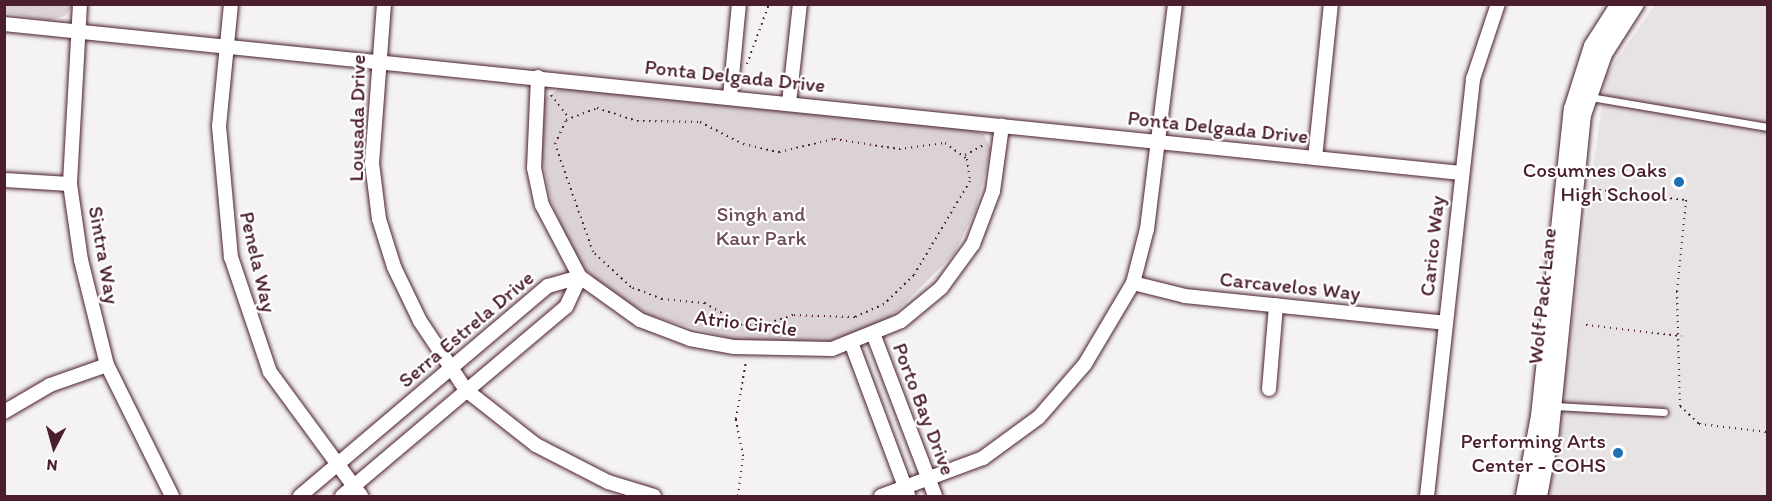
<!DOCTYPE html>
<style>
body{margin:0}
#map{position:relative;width:1772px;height:501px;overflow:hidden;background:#f4f2f2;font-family:Itim,sans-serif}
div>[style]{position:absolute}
.built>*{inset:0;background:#e7e2e3}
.green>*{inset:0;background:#dbd2d5}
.path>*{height:2px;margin-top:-1px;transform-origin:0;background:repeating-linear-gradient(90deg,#4a1f2b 0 1.5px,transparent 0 6px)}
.roads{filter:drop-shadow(0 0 2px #4a1f2b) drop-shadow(0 0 2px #4a1f2b)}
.service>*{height:7px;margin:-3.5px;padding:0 3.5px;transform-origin:3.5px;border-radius:3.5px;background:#fff}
.minor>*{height:14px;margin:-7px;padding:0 7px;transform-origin:7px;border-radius:7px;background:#fff}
.tertiary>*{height:16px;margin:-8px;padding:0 8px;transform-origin:8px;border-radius:8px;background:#fff}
.dots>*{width:16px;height:16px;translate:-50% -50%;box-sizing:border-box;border:3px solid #fff;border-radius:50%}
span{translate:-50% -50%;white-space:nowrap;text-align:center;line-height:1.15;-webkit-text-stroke:4.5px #fff;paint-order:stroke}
.street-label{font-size:21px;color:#4a1f2b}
.poi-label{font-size:21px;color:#4a1f2b}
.right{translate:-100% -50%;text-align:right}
.park-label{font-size:21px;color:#6e4c56}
.frame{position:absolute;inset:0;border:6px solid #4a1f2b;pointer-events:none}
.north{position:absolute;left:24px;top:417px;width:60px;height:60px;-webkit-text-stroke:4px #fff;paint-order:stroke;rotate:186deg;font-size:16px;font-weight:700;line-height:24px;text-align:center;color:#4a1f2b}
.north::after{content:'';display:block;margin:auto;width:21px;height:27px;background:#4a1f2b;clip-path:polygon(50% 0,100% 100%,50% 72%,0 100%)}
</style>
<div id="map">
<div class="built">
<i style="clip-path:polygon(1655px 5px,1767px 5px,1767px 496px,1548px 496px,1606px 75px)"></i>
</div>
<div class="green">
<i style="clip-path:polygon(4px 5px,73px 5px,65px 16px,49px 20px,5px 13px)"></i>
<i style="clip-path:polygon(566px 86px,968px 129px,984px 134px,991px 150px,976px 209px,954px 254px,887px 321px,828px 342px,739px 341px,648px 315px,595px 280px,575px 257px,551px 201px,541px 152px,543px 98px)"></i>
</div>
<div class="path">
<i style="left:747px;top:64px;width:64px;rotate:-69.9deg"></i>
<i style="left:551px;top:95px;width:29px;rotate:52deg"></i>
<i style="left:597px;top:108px;width:42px;rotate:18deg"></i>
<i style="left:637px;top:121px;width:63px;rotate:0.9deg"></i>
<i style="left:700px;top:122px;width:48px;rotate:27.1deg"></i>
<i style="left:743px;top:144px;width:37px;rotate:13deg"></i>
<i style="left:779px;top:152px;width:57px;rotate:-13.3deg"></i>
<i style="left:834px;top:139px;width:66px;rotate:8.7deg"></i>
<i style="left:899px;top:149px;width:46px;rotate:-7.4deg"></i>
<i style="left:945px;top:143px;width:27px;rotate:36deg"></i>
<i style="left:967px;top:159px;width:22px;rotate:82deg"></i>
<i style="left:970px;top:181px;width:109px;rotate:120.8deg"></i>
<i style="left:914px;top:275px;width:42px;rotate:136deg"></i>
<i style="left:884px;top:304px;width:32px;rotate:156deg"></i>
<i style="left:855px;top:317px;width:62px;rotate:-178.2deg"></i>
<i style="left:793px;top:315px;width:32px;rotate:162deg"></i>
<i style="left:763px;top:325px;width:21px;rotate:180deg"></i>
<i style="left:742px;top:325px;width:43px;rotate:-149.3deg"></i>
<i style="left:705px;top:303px;width:43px;rotate:-174.7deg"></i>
<i style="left:662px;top:299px;width:33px;rotate:-159deg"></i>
<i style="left:631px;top:287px;width:52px;rotate:-137.4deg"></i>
<i style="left:593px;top:252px;width:114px;rotate:-109.4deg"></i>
<i style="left:555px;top:144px;width:26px;rotate:-65deg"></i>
<i style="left:566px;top:120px;width:33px;rotate:-21deg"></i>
<i style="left:965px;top:155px;width:24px;rotate:-28deg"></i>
<i style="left:1599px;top:190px;width:88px;rotate:6.6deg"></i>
<i style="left:1686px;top:200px;width:91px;rotate:95.6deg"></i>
<i style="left:1677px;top:291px;width:115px;rotate:88.5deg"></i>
<i style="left:1680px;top:406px;width:26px;rotate:43deg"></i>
<i style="left:1699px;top:424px;width:69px;rotate:6.6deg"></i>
<i style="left:1586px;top:325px;width:96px;rotate:6.6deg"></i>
<i style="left:738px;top:496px;width:40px;rotate:-82.9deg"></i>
<i style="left:743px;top:456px;width:38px;rotate:-101deg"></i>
<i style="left:736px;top:419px;width:59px;rotate:-80.2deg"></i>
</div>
<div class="roads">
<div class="service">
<i style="left:1590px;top:97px;width:181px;rotate:9.6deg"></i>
<i style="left:1554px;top:406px;width:110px;rotate:3.1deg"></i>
</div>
<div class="minor">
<i style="left:80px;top:4px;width:180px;rotate:93.2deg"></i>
<i style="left:70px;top:184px;width:77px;rotate:81.8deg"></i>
<i style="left:81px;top:260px;width:108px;rotate:76.1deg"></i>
<i style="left:107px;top:365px;width:146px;rotate:63.6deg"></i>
<i style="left:231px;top:4px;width:123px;rotate:95.6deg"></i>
<i style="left:219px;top:126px;width:132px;rotate:84.8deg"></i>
<i style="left:231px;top:257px;width:121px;rotate:71.3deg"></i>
<i style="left:270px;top:372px;width:154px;rotate:53.7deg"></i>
<i style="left:384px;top:4px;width:159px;rotate:94.3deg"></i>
<i style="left:372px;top:163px;width:56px;rotate:82.9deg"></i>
<i style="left:379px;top:219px;width:50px;rotate:72.6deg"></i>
<i style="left:394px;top:267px;width:60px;rotate:64.3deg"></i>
<i style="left:420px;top:321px;width:83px;rotate:56.3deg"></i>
<i style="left:466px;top:390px;width:89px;rotate:38.2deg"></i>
<i style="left:536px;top:445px;width:81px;rotate:27.2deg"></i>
<i style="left:608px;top:482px;width:48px;rotate:16.9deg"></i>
<i style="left:4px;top:24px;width:1465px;rotate:5.84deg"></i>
<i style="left:538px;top:77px;width:91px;rotate:92.5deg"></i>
<i style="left:534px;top:168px;width:38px;rotate:78deg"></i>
<i style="left:542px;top:205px;width:81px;rotate:62.2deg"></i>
<i style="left:580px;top:277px;width:74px;rotate:35.6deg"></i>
<i style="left:640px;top:320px;width:53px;rotate:20.8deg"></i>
<i style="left:690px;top:339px;width:45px;rotate:10.3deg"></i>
<i style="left:734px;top:347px;width:98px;rotate:1.2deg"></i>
<i style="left:832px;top:349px;width:74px;rotate:-22.1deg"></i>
<i style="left:901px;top:321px;width:52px;rotate:-39.5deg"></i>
<i style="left:941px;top:288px;width:54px;rotate:-54deg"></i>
<i style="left:973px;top:244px;width:57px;rotate:-69.3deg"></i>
<i style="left:993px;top:191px;width:66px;rotate:-82.1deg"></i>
<i style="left:730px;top:97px;width:93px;rotate:-84.5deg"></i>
<i style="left:789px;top:103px;width:100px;rotate:-83.7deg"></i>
<i style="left:1315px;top:158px;width:155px;rotate:-84.1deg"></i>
<i style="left:4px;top:180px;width:66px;rotate:3.5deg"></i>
<i style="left:1133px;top:283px;width:54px;rotate:14deg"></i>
<i style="left:1185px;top:296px;width:261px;rotate:5.9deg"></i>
<i style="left:874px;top:336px;width:171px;rotate:69.1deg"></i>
<i style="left:852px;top:345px;width:160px;rotate:69.5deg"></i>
<i style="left:1269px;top:389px;width:84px;rotate:-85.2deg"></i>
<i style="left:4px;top:412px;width:53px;rotate:-30.4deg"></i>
<i style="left:50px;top:385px;width:60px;rotate:-19.3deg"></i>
<i style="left:300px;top:496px;width:325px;rotate:-40.3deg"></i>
<i style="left:548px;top:286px;width:33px;rotate:-16deg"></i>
<i style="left:342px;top:496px;width:293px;rotate:-40.2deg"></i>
<i style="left:566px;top:307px;width:33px;rotate:-65deg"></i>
<i style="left:881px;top:496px;width:109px;rotate:-20.4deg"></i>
<i style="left:983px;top:458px;width:69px;rotate:-36.2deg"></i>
<i style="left:1039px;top:417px;width:70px;rotate:-49deg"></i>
<i style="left:1085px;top:364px;width:94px;rotate:-59.3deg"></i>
<i style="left:1133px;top:283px;width:56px;rotate:-75.5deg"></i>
<i style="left:1147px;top:229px;width:227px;rotate:-82.9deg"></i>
<i style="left:1427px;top:496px;width:420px;rotate:-83.7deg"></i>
<i style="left:1473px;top:79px;width:79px;rotate:-71.6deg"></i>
</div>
<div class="tertiary">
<i style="left:1524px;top:496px;width:81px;rotate:-79.4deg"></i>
<i style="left:1539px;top:416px;width:309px;rotate:-83.9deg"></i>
<i style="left:1572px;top:109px;width:66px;rotate:-72.4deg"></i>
<i style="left:1592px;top:46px;width:50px;rotate:-57.3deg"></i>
<i style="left:1539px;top:496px;width:58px;rotate:-79.1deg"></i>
<i style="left:1550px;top:439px;width:326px;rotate:-84.2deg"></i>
<i style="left:1583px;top:115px;width:65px;rotate:-71deg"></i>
<i style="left:1604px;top:54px;width:59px;rotate:-57.4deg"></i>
</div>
</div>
<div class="dots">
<i style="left:1679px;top:182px;background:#1f6fb2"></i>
<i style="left:1618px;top:453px;background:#1f6fb2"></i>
</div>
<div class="street-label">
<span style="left:735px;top:76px;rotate:6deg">Ponta Delgada Drive</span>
<span style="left:357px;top:118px;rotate:-89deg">Lousada Drive</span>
<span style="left:1218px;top:127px;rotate:6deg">Ponta Delgada Drive</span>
<span style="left:1432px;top:246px;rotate:-84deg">Carico Way</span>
<span style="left:104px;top:255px;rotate:80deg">Sintra Way</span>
<span style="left:258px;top:262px;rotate:77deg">Penela Way</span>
<span style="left:1290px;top:286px;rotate:6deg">Carcavelos Way</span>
<span style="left:1542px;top:296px;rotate:-84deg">Wolf Pack Lane</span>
<span style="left:746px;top:323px;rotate:7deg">Atrio Circle</span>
<span style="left:466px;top:329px;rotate:-40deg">Serra Estrela Drive</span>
<span style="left:924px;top:409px;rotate:69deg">Porto Bay Drive</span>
</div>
<div class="poi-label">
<span class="right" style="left:1667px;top:182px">Cosumnes Oaks<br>High School</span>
<span class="right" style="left:1606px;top:453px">Performing Arts<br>Center - COHS</span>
</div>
<div class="park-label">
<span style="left:761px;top:226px">Singh and<br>Kaur Park</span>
</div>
<div class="frame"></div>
<div class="north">N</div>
</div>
